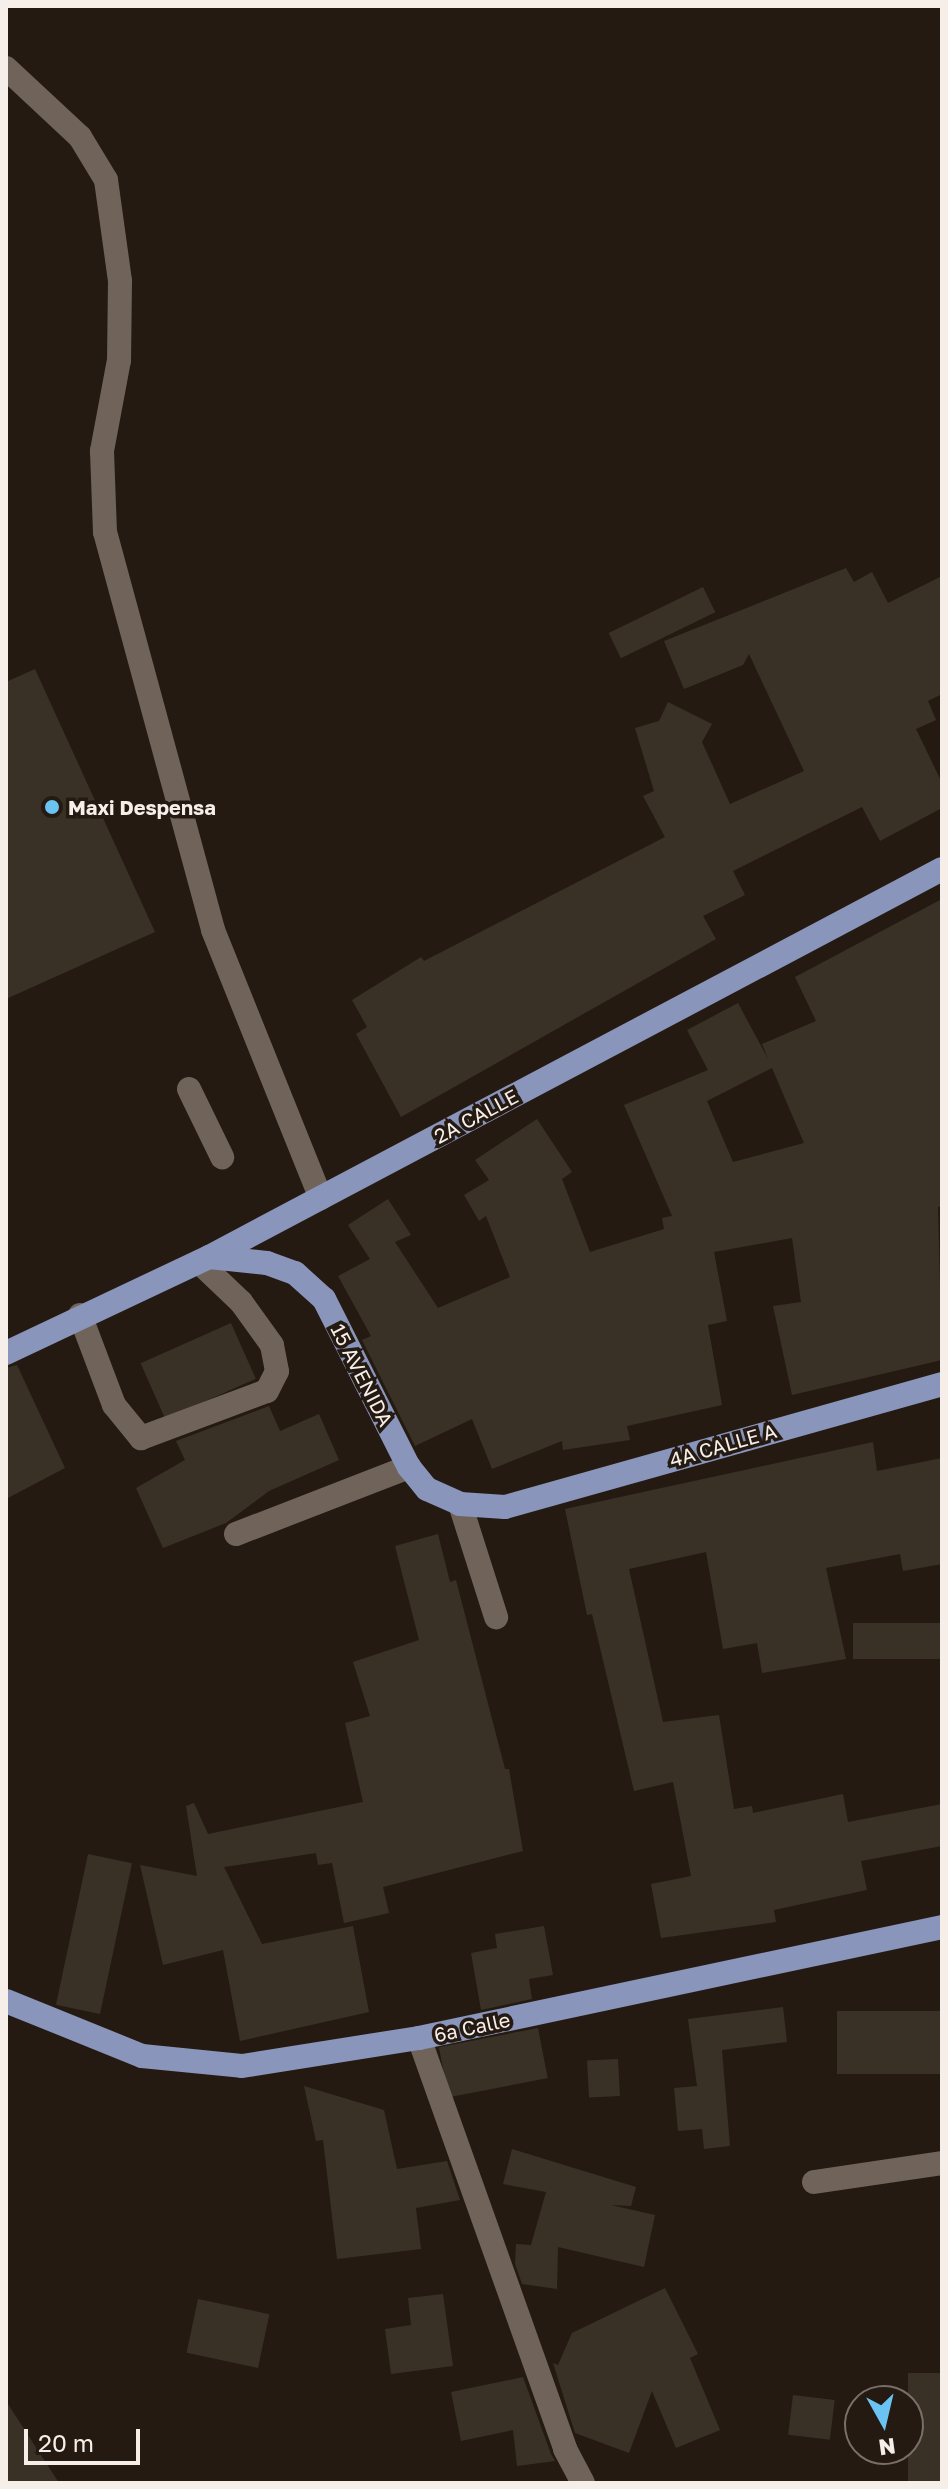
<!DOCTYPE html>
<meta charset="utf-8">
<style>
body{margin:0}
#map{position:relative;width:948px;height:2489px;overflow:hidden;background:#241a12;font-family:"Golos Text",sans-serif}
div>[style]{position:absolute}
.building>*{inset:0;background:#393126;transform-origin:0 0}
.minor>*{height:24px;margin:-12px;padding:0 12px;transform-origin:12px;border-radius:12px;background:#70645a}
.major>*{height:24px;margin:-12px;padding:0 12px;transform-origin:12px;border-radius:12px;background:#8a95bb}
.dots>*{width:22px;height:22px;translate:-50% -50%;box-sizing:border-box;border:4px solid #241a12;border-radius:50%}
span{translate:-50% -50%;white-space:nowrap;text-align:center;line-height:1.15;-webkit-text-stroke:7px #241a12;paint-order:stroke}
.poi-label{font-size:20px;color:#f6efe9;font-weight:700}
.left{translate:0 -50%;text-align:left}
.street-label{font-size:20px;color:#f6efe9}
.frame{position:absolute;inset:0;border:8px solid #f6efe9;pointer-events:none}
.north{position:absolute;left:844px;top:2385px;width:80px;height:80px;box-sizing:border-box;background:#241a12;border:2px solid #786f68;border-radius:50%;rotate:172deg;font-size:22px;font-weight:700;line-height:32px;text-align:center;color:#f6efe9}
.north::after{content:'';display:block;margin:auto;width:28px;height:36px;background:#6bc3f2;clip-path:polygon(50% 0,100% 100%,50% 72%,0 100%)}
.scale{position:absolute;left:24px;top:2429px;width:116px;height:36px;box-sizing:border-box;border:4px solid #f6efe9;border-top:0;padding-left:10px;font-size:24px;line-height:28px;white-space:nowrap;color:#f6efe9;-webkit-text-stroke:6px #241a12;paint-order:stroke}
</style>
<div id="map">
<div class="building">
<i style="clip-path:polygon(846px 568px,854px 582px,872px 572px,888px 603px,942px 576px,942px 694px,928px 701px,936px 720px,916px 729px,942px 783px,942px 808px,880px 841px,862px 807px,733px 871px,745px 895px,703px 916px,716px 939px,401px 1117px,356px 1034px,367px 1027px,352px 1000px,421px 957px,424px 961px,665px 837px,643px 796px,654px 791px,635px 728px,659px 721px,668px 702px,712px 724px,702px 742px,730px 804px,804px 771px,749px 654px,743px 665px,684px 689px,664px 641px)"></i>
<i style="left:703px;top:587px;width:28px;height:105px;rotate:64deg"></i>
<i style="clip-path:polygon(35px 669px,155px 932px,6px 999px,6px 682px)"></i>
<i style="clip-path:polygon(evenodd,942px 899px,942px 1206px,938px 1207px,942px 1360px,792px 1395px,773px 1306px,801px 1302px,792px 1238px,714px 1252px,727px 1321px,708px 1325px,722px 1405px,627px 1426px,630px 1440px,563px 1450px,562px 1441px,492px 1469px,472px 1419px,415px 1446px,362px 1340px,371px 1336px,338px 1276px,370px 1259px,348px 1225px,388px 1199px,411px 1235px,395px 1242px,438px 1308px,510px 1277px,486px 1216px,479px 1221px,464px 1195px,489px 1180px,475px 1160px,537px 1119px,572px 1172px,562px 1179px,590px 1252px,664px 1229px,662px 1218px,672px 1216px,624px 1105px,708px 1070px,687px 1030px,738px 1003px,768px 1059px,762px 1044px,816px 1021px,795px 977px,942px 899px,772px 1068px,804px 1143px,733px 1162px,707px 1101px,772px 1068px)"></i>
<i style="left:231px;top:1323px;width:61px;height:99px;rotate:66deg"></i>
<i style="clip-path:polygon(17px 1365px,65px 1468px,6px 1499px,6px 1368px)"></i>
<i style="clip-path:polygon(269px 1406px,280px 1431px,319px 1414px,339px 1460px,269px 1491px,226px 1523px,163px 1548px,136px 1488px,185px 1460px,176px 1441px)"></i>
<i style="clip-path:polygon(873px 1442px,877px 1471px,942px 1458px,942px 1564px,903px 1571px,900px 1554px,826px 1568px,846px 1659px,762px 1673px,757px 1643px,723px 1649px,706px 1552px,629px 1569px,663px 1722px,719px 1715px,734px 1809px,752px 1806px,753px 1813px,843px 1794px,848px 1822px,942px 1804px,942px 1846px,861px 1861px,867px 1890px,774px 1910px,776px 1922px,661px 1938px,651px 1884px,691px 1876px,673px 1782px,634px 1791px,592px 1614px,587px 1615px,565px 1509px)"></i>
<i style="clip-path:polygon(438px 1534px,450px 1582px,456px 1580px,505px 1769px,509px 1769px,523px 1851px,383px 1887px,389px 1913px,344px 1923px,332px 1863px,318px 1865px,316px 1853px,224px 1867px,262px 1944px,353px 1926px,369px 2012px,240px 2041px,223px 1950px,163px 1965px,140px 1865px,197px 1876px,186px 1806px,194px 1803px,208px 1834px,363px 1802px,345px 1723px,370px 1716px,353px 1662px,419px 1640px,395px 1546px)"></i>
<i style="left:942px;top:1623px;width:36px;height:89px;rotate:90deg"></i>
<i style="left:88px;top:1854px;width:45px;height:154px;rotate:12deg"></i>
<i style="clip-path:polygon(544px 1926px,553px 1975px,529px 1979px,532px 1999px,481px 2010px,471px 1953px,497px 1948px,495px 1934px)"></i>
<i style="clip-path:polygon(783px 2007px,787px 2042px,722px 2050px,730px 2146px,704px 2149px,702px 2129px,678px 2131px,674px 2088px,697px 2086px,688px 2019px)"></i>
<i style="left:942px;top:2011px;width:63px;height:105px;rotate:90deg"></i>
<i style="left:538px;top:2028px;width:51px;height:101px;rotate:79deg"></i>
<i style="left:618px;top:2059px;width:37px;height:31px;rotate:87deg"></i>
<i style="clip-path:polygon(304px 2086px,384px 2110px,397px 2169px,447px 2161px,460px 2200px,416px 2208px,421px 2249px,337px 2259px,323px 2140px,316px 2141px)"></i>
<i style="clip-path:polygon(512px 2149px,636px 2187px,631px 2206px,611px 2205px,655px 2215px,644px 2267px,558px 2247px,557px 2289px,522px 2284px,515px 2264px,516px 2244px,531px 2245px,546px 2192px,503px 2184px)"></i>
<i style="clip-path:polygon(665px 2288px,698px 2354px,690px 2358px,720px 2430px,676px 2448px,652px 2391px,629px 2453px,575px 2433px,553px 2363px,558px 2365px,572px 2333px)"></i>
<i style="clip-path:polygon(443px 2294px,453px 2366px,391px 2374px,385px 2329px,411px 2325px,408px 2298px)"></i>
<i style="left:198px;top:2299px;width:73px;height:55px;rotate:12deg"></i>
<i style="left:942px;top:2373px;width:110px;height:34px;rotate:90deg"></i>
<i style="clip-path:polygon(523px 2377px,551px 2454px,555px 2461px,517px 2466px,513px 2430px,461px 2441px,451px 2392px)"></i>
<i style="left:793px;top:2395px;width:42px;height:40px;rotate:7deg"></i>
<i style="clip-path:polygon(6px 2401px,59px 2483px,6px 2483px)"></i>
</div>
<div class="minor">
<i style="left:6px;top:68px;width:101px;rotate:43deg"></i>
<i style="left:80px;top:137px;width:50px;rotate:58.8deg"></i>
<i style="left:106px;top:180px;width:102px;rotate:82.1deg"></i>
<i style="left:120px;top:281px;width:79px;rotate:90.7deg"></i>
<i style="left:119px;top:360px;width:93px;rotate:100.6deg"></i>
<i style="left:102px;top:451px;width:81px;rotate:87.9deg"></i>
<i style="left:105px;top:532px;width:412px;rotate:74.8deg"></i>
<i style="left:213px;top:930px;width:289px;rotate:68.1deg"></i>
<i style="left:189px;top:1089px;width:76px;rotate:64.1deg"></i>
<i style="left:80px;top:1315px;width:96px;rotate:69.3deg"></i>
<i style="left:114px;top:1405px;width:43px;rotate:50.7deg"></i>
<i style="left:141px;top:1438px;width:134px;rotate:-20.5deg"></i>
<i style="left:267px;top:1391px;width:22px;rotate:-63deg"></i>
<i style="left:277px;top:1371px;width:26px;rotate:-101deg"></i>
<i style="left:272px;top:1345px;width:53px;rotate:-125.8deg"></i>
<i style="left:241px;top:1302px;width:58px;rotate:-136.4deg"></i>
<i style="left:460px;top:1504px;width:119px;rotate:72.3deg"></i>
<i style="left:236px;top:1534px;width:186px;rotate:-21.2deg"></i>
<i style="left:419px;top:2038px;width:436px;rotate:70.4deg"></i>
<i style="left:565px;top:2449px;width:38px;rotate:62deg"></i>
<i style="left:814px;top:2182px;width:129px;rotate:-8.4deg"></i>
</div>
<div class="major">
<i style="left:209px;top:1257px;width:58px;rotate:5.9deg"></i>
<i style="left:267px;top:1263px;width:30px;rotate:20deg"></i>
<i style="left:295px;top:1273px;width:39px;rotate:42deg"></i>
<i style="left:324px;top:1299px;width:188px;rotate:63.2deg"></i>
<i style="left:409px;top:1467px;width:28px;rotate:51deg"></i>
<i style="left:427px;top:1489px;width:36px;rotate:24deg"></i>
<i style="left:460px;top:1504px;width:45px;rotate:3.8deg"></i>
<i style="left:505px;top:1507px;width:454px;rotate:-15.7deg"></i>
<i style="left:6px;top:1353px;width:225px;rotate:-25.3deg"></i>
<i style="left:209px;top:1257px;width:829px;rotate:-27.89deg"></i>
<i style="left:6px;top:2001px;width:147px;rotate:22deg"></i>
<i style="left:142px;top:2056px;width:100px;rotate:5.7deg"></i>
<i style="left:242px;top:2066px;width:179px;rotate:-9deg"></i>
<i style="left:419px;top:2038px;width:535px;rotate:-11.98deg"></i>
</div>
<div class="dots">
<i style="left:52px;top:807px;background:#6bc3f2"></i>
</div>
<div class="poi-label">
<span class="left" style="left:68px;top:807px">Maxi Despensa</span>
</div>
<div class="street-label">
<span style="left:476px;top:1116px;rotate:-28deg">2A CALLE</span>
<span style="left:362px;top:1375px;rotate:63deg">15 AVENIDA</span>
<span style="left:723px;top:1445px;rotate:-16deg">4A CALLE A</span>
<span style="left:472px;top:2027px;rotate:-12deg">6ª Calle</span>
</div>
<div class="frame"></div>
<div class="north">N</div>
<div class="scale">20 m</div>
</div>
